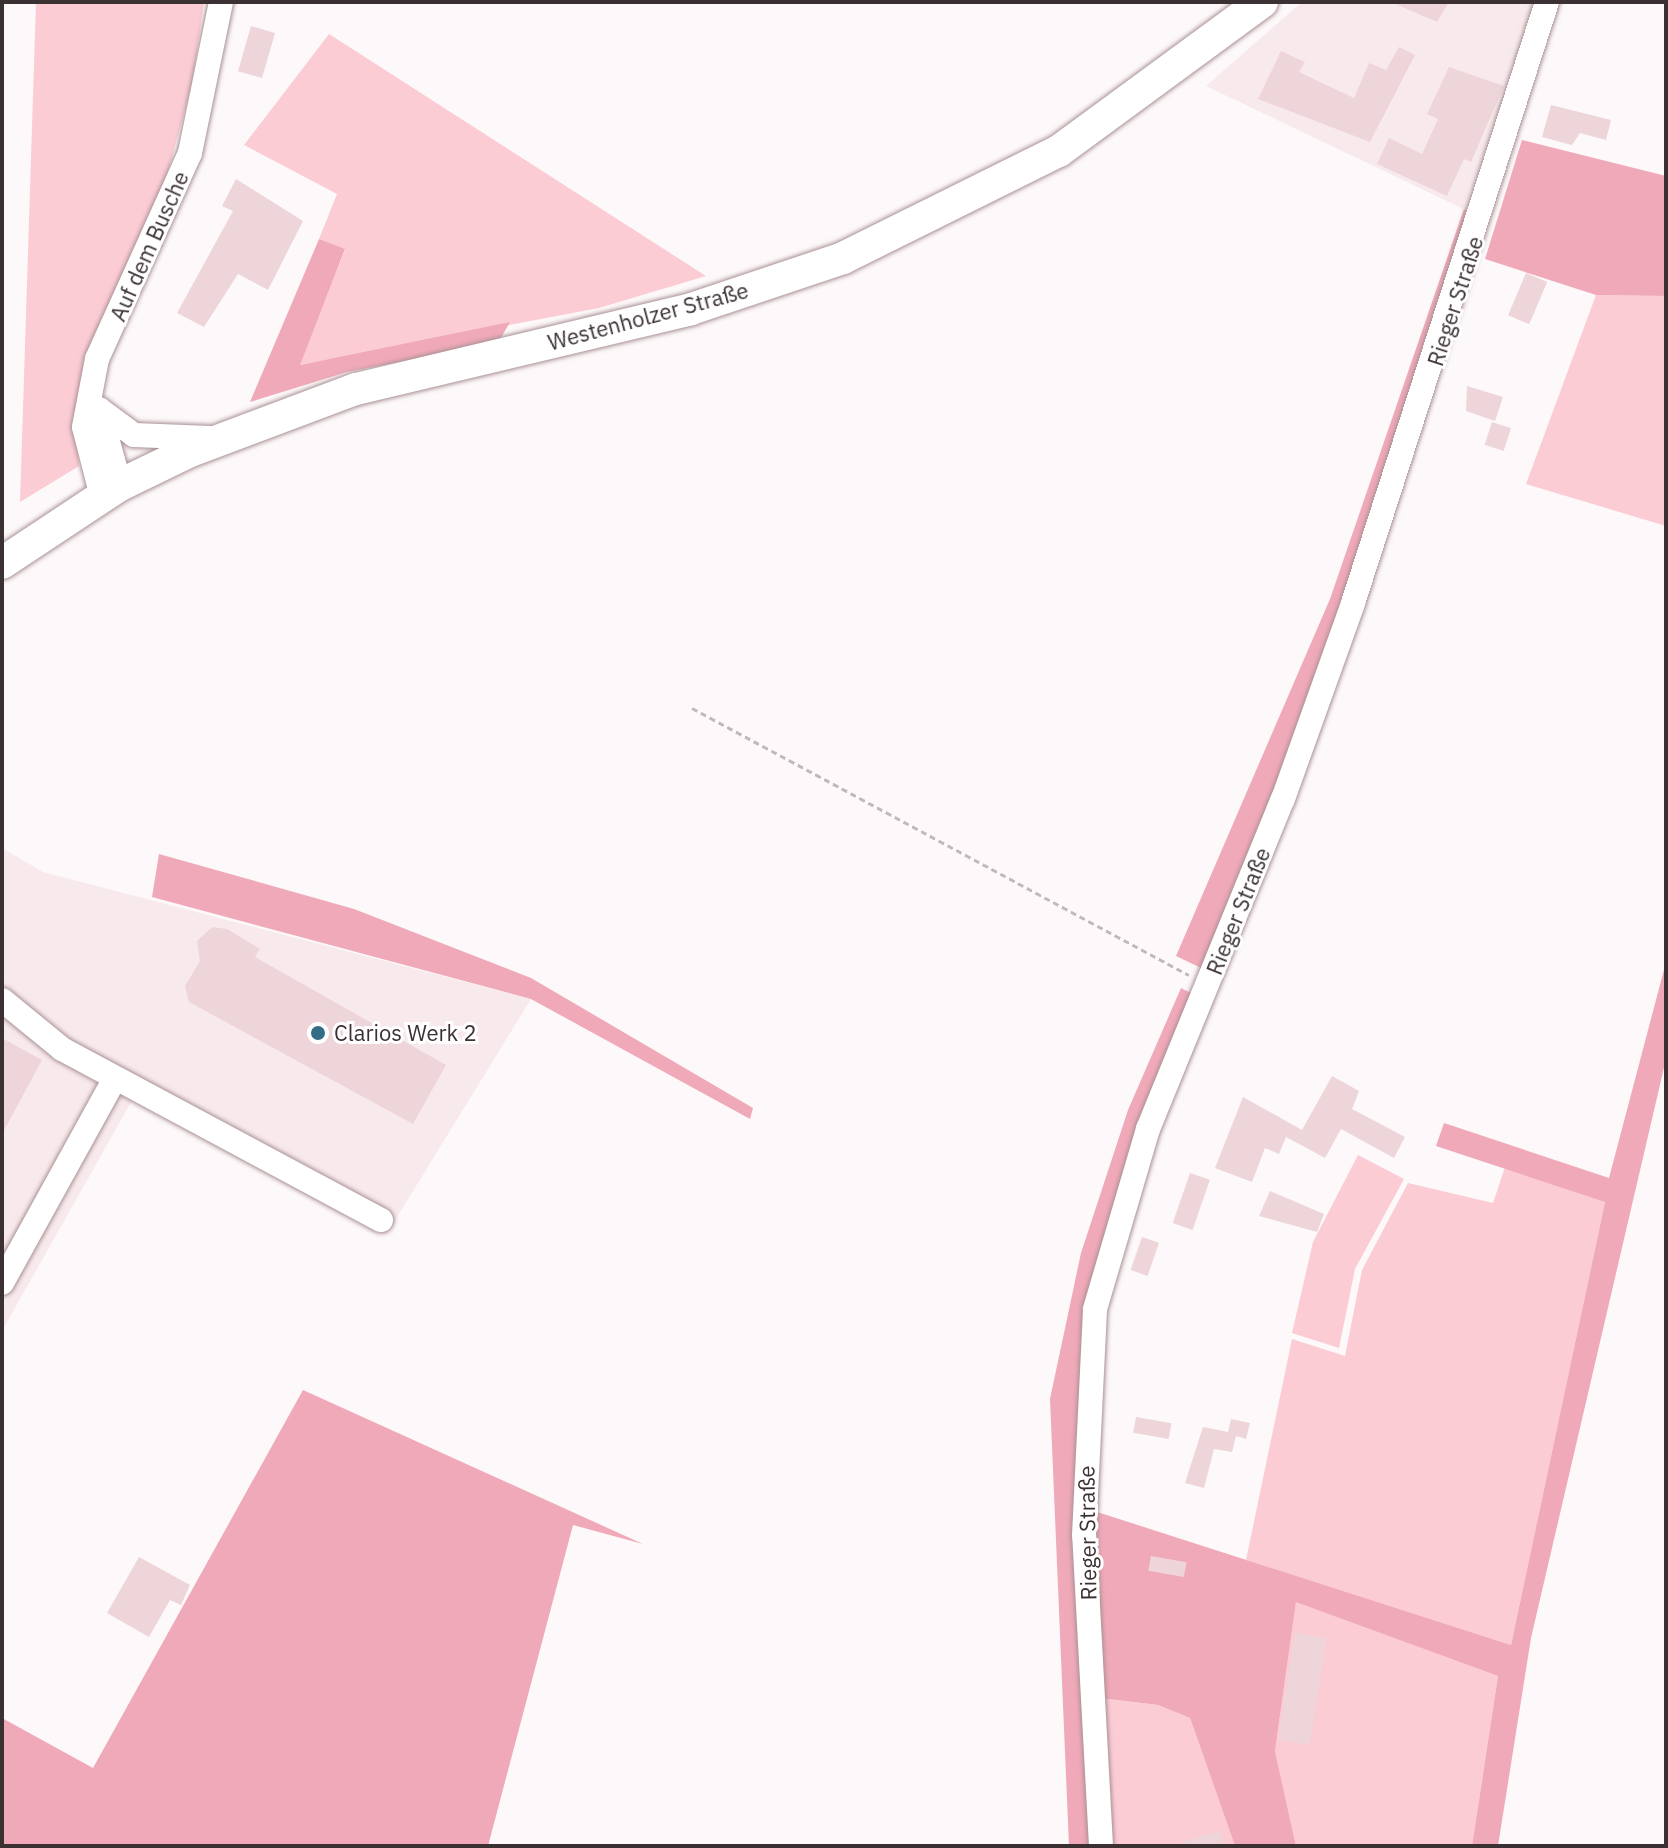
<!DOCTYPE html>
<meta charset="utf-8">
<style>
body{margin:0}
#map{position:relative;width:1668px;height:1848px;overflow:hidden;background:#fdf8f9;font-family:"IBM Plex Sans",sans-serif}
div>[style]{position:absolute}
.built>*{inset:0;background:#f8eaec}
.green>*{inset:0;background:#fcccd5}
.forest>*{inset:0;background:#f0a9b8}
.building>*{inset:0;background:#eed5d9;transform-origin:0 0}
.path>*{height:3px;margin-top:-1.5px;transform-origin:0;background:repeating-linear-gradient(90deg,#c0b9bb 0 6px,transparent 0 10px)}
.roads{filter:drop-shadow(0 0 2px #a99195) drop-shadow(0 0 2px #a99195)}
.minor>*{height:24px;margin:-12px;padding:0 12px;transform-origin:12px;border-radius:12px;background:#fff}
.major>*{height:32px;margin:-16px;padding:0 16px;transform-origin:16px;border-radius:16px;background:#fff}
.dots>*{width:22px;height:22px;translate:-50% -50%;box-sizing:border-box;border:4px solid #fff;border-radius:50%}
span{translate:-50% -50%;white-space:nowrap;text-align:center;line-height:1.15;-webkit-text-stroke:6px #fff;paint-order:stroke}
.street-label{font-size:22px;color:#3b3133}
.poi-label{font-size:22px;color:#3b3133}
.left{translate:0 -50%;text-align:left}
.frame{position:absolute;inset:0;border:4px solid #3b3133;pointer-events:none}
</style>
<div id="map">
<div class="built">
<i style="clip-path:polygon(1302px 2px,1535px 2px,1474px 214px,1206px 86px)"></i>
<i style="clip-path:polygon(2px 848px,43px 872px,531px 999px,386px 1235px,134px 1097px,2px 1331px)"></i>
</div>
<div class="green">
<i style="clip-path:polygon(36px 2px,204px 2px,192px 84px,155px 219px,76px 431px,79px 466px,20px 502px)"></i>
<i style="clip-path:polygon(329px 34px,706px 276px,599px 308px,299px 365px,345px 250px,319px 239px,337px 194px,244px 145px)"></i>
<i style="clip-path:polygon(1596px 295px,1666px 296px,1666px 526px,1526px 484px)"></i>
<i style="clip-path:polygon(1358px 1155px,1404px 1179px,1355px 1269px,1339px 1348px,1292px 1333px,1313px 1242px)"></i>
<i style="clip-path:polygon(1505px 1167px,1605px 1202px,1511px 1645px,1246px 1560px,1292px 1339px,1345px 1356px,1362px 1270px,1408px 1183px,1493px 1203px)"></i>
<i style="clip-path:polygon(1296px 1601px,1498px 1676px,1472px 1846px,1296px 1846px,1275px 1751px)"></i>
<i style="clip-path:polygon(1100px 1698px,1158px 1705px,1190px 1718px,1235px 1846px,1109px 1846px)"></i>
</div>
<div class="forest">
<i style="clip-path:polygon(1522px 140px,1666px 176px,1666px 296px,1596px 295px,1485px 259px)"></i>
<i style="clip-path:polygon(1464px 209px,1474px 214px,1276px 795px,1201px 968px,1176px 956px,1330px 599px)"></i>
<i style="clip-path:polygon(319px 239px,345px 249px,300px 365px,510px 322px,498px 343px,347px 372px,250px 402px)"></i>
<i style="clip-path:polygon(159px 854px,354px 909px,531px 978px,753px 1108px,750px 1119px,531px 999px,152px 897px)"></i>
<i style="clip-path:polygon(1666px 962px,1666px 1059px,1531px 1638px,1498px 1846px,1472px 1846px,1498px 1676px,1296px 1602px,1275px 1751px,1296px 1846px,1235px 1846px,1190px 1718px,1158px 1705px,1100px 1698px,1091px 1510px,1511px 1645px,1605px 1202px,1436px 1146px,1444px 1123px,1609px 1178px)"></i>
<i style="clip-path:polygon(1181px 988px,1193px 994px,1086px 1306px,1076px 1534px,1093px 1846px,1069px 1846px,1050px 1399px,1081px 1253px,1128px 1110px)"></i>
<i style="clip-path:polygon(303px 1390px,643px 1544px,573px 1525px,488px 1846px,2px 1846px,2px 1718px,93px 1768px)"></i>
</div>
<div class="building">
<i style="clip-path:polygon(1391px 2px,1449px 2px,1437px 22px)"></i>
<i style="left:251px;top:26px;width:25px;height:47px;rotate:16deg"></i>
<i style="clip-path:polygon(1399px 47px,1415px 55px,1370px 142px,1258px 99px,1281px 51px,1305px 62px,1299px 72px,1354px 98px,1369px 63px,1386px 70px)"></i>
<i style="clip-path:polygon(1449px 67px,1504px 86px,1471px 162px,1464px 159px,1447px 196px,1377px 164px,1389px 138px,1422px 154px,1438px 119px,1427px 114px)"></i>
<i style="clip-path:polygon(1551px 105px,1611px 120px,1606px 140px,1580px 133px,1572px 145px,1542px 137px)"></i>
<i style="clip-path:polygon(236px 179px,303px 221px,268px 290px,238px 274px,204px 327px,177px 313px,233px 211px,222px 206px)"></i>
<i style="left:1526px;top:273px;width:23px;height:46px;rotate:23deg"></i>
<i style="clip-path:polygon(1467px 386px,1503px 397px,1495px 421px,1466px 411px)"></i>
<i style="left:1492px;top:422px;width:20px;height:24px;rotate:18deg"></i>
<i style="clip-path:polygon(212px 927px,227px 929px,260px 949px,255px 957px,446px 1065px,413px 1124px,189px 1002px,185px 986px,200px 961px,197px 941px)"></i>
<i style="clip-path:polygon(2px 1038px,42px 1060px,2px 1134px)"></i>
<i style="clip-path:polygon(1332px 1076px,1359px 1091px,1352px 1109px,1405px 1137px,1394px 1158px,1341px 1129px,1325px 1158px,1286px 1137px,1279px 1154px,1265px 1148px,1252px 1182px,1215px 1168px,1243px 1097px,1302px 1130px)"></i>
<i style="left:1190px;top:1173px;width:21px;height:53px;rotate:19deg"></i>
<i style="clip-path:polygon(1270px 1191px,1324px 1214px,1317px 1232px,1259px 1216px)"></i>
<i style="left:1142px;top:1237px;width:18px;height:35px;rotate:19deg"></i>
<i style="left:1136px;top:1417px;width:36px;height:16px;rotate:10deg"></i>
<i style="clip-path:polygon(1231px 1419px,1250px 1423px,1246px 1439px,1236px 1436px,1232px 1452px,1214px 1449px,1204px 1488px,1185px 1483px,1203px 1427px,1228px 1432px)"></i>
<i style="left:1151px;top:1556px;width:36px;height:15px;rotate:10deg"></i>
<i style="clip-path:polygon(139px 1557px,190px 1585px,181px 1605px,170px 1600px,149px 1637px,107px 1613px)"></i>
<i style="left:1295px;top:1633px;width:32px;height:108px;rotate:9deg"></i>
<i style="clip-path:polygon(1220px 1831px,1224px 1846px,1182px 1846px,1182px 1842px)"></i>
</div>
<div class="path">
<i style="left:692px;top:708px;width:564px;rotate:28.25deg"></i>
</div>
<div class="roads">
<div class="minor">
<i style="left:99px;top:409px;width:79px;rotate:74.6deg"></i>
<i style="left:100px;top:410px;width:42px;rotate:36.3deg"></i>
<i style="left:134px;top:435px;width:76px;rotate:2.3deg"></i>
<i style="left:102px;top:497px;width:72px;rotate:-104.4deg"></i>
<i style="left:84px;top:427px;width:69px;rotate:-79.2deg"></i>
<i style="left:97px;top:359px;width:226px;rotate:-65.7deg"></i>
<i style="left:190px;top:153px;width:154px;rotate:-78.4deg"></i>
<i style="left:2px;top:1000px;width:77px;rotate:39.2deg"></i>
<i style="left:62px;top:1049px;width:362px;rotate:28.2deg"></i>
<i style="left:2px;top:1283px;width:234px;rotate:-61.1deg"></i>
<i style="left:1101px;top:1846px;width:311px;rotate:-93.1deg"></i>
<i style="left:1084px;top:1535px;width:226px;rotate:-87.2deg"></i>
<i style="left:1095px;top:1309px;width:188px;rotate:-73.6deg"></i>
<i style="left:1148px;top:1129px;width:357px;rotate:-67.8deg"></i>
<i style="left:1283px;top:799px;width:208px;rotate:-70.3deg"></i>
<i style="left:1353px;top:603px;width:632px;rotate:-72.11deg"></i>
</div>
<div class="major">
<i style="left:2px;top:563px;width:141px;rotate:-33.5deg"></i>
<i style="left:120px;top:485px;width:76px;rotate:-25.9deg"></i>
<i style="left:188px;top:452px;width:179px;rotate:-20.6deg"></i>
<i style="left:356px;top:389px;width:344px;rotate:-13.4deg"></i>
<i style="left:691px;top:309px;width:160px;rotate:-18.5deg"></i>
<i style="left:843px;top:258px;width:241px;rotate:-26.4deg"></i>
<i style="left:1059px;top:151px;width:252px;rotate:-36.3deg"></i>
</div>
</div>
<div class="dots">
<i style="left:318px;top:1033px;background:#356d87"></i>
</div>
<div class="street-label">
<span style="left:149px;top:246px;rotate:-66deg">Auf dem Busche</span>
<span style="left:1455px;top:301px;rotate:-72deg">Rieger Straße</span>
<span style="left:648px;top:316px;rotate:-15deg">Westenholzer Straße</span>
<span style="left:1238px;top:911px;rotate:-68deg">Rieger Straße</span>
<span style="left:1087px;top:1533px;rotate:-91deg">Rieger Straße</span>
</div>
<div class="poi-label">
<span class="left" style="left:334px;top:1033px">Clarios Werk 2</span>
</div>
<div class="frame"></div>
</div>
